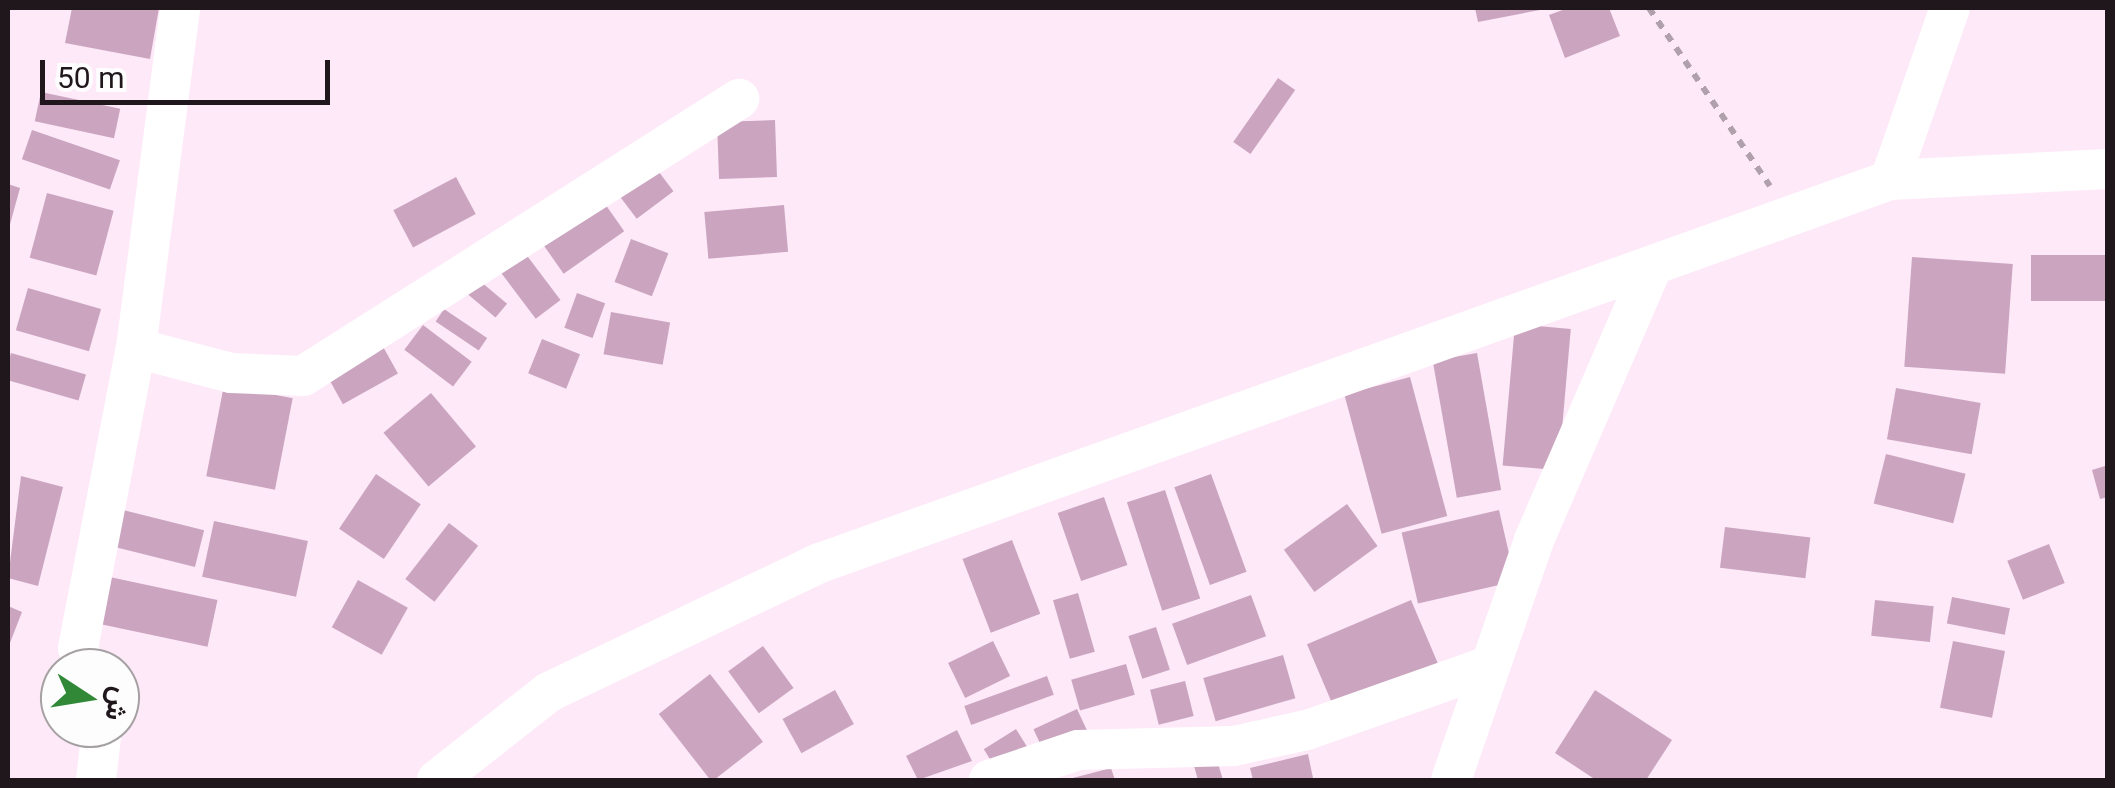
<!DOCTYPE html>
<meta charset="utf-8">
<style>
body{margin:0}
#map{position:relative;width:2115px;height:788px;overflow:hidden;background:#fee9f8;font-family:Roboto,Vazirmatn,sans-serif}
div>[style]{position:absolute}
.building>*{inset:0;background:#cba5c0;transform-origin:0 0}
.path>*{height:6px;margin-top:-3px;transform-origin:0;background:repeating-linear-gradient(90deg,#b0a0ab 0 8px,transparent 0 16px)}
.minor>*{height:40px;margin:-20px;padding:0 20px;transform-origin:20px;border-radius:20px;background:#fff}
span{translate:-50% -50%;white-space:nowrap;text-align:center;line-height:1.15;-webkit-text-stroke:9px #fdfdfd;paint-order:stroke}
.frame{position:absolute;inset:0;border:10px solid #20171d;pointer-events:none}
.north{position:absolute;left:40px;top:648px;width:100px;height:100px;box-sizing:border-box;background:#fdfdfd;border:2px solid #a5a1a3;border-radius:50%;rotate:102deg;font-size:28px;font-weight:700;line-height:40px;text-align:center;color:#20171d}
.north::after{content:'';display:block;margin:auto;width:35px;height:45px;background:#318938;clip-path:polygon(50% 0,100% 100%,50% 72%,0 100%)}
.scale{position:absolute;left:40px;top:60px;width:290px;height:45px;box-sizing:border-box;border:5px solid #20171d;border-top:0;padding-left:12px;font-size:30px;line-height:35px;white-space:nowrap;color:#20171d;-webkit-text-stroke:8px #fdfdfd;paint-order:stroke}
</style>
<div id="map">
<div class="building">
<i style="clip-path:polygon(72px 8px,159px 8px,150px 59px,65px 43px)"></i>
<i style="clip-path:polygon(1475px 8px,1545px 8px,1545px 9px,1478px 22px)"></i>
<i style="clip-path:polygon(1568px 8px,1609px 8px,1620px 36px,1565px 58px,1549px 15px)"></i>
<i style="left:1278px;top:78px;width:21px;height:78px;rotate:35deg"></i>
<i style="left:41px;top:92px;width:81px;height:30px;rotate:12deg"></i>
<i style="left:775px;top:120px;width:57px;height:58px;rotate:88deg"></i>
<i style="left:32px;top:130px;width:93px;height:31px;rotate:19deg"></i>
<i style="left:653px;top:164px;width:34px;height:46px;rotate:53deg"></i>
<i style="left:456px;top:177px;width:42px;height:71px;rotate:62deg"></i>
<i style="clip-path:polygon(8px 184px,20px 188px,9px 228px,8px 228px)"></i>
<i style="left:47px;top:193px;width:69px;height:67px;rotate:15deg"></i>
<i style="left:603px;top:201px;width:37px;height:74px;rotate:55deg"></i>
<i style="left:784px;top:205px;width:47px;height:80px;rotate:85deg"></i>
<i style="left:631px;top:239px;width:40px;height:46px;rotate:21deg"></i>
<i style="left:525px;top:253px;width:59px;height:31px;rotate:53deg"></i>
<i style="left:2108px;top:255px;width:46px;height:77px;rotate:90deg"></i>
<i style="left:1912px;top:257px;width:101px;height:110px;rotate:4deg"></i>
<i style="left:468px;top:271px;width:51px;height:18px;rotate:40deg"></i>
<i style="left:28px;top:288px;width:76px;height:44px;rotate:16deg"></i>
<i style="left:577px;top:293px;width:30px;height:37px;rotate:20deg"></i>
<i style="left:444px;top:309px;width:52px;height:15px;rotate:34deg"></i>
<i style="left:611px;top:312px;width:60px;height:43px;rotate:10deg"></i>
<i style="left:1515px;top:324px;width:56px;height:142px;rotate:5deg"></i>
<i style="left:423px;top:325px;width:61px;height:31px;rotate:37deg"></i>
<i style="left:542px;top:339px;width:41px;height:37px;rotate:22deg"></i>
<i style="left:381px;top:343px;width:35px;height:63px;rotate:61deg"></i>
<i style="left:11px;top:353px;width:78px;height:27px;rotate:16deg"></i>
<i style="left:1477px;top:353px;width:139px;height:45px;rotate:80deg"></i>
<i style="left:1410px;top:377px;width:144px;height:68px;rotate:75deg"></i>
<i style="left:224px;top:385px;width:70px;height:93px;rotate:11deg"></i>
<i style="left:1896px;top:388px;width:86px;height:52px;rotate:10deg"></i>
<i style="left:431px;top:393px;width:70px;height:62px;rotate:50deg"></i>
<i style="left:1886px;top:454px;width:82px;height:51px;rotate:14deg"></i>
<i style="clip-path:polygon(2108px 465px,2108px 497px,2100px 499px,2092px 470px)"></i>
<i style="left:376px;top:474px;width:54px;height:66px;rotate:34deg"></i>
<i style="left:1211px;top:474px;width:104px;height:39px;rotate:70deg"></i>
<i style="clip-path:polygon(21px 476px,63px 487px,38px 586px,8px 578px)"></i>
<i style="left:1165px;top:490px;width:114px;height:40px;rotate:72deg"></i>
<i style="left:1104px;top:497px;width:72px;height:49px;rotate:71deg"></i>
<i style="left:1347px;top:504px;width:52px;height:78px;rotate:54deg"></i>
<i style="left:111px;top:507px;width:96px;height:38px;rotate:14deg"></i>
<i style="left:1499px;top:510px;width:73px;height:100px;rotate:77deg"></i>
<i style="left:214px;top:521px;width:96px;height:57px;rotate:12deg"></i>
<i style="left:449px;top:523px;width:37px;height:71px;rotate:38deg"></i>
<i style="left:1725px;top:527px;width:86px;height:41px;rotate:7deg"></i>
<i style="left:1012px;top:540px;width:79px;height:53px;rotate:69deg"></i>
<i style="left:2049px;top:544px;width:42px;height:45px;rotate:68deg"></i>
<i style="left:105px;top:576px;width:115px;height:48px;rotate:12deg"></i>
<i style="left:358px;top:580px;width:57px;height:54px;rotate:29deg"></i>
<i style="left:1078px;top:593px;width:61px;height:26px;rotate:74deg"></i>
<i style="left:1251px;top:595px;width:44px;height:84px;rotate:70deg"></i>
<i style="left:1952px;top:597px;width:59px;height:27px;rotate:11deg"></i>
<i style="left:1411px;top:600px;width:69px;height:113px;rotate:67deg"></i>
<i style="left:1875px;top:600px;width:59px;height:36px;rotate:6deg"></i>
<i style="clip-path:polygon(8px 606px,22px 612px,8px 648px)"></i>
<i style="left:1156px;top:627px;width:45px;height:29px;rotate:72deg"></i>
<i style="left:993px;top:641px;width:39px;height:50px;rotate:64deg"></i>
<i style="left:1953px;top:641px;width:53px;height:68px;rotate:11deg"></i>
<i style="left:763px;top:646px;width:52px;height:43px;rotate:54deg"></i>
<i style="left:1283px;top:655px;width:45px;height:83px;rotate:74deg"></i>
<i style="left:1126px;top:664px;width:32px;height:57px;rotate:74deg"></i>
<i style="left:710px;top:674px;width:86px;height:65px;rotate:52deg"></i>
<i style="left:1047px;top:676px;width:20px;height:88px;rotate:70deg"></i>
<i style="left:1185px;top:681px;width:36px;height:36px;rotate:76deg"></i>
<i style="left:835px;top:690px;width:39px;height:60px;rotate:61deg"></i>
<i style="clip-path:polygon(1595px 690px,1672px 740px,1646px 780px,1596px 780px,1555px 753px)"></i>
<i style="left:1077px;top:709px;width:31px;height:48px;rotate:65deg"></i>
<i style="left:1016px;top:729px;width:25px;height:38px;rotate:58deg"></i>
<i style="clip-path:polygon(957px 730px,972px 761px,918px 780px,906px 756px)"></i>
<i style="clip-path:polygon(1308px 754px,1313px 778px,1253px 780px,1250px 768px)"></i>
<i style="clip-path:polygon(1217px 760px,1223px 780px,1198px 780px,1194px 766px)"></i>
<i style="clip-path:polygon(1111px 768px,1115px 780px,1069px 780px,1069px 779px)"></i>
</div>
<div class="path">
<i style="left:1649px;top:8px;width:215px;rotate:55.8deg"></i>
</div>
<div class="minor">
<i style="left:1890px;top:180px;width:182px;rotate:-70.8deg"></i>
<i style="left:136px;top:348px;width:98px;rotate:14.7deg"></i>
<i style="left:231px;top:373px;width:72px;rotate:2.4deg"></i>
<i style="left:303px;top:376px;width:517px;rotate:-32.43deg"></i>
<i style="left:85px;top:668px;width:21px;rotate:-109deg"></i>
<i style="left:78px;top:648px;width:306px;rotate:-79.1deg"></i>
<i style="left:136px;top:348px;width:343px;rotate:-82.6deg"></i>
<i style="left:96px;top:780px;width:52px;rotate:-83.4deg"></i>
<i style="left:437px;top:780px;width:142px;rotate:-38.2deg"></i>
<i style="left:549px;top:692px;width:300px;rotate:-25.5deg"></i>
<i style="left:820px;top:563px;width:1136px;rotate:-19.69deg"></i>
<i style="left:1890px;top:180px;width:218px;rotate:-2.9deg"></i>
<i style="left:989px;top:780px;width:94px;rotate:-18.6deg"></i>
<i style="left:1078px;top:750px;width:156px;rotate:-1.5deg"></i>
<i style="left:1234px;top:746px;width:75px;rotate:-12.4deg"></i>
<i style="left:1307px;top:730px;width:190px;rotate:-19.4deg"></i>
<i style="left:1451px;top:780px;width:254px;rotate:-70.9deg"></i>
<i style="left:1534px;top:540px;width:294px;rotate:-66.6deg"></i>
</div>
<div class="frame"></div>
<div class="north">ش</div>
<div class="scale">50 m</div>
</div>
